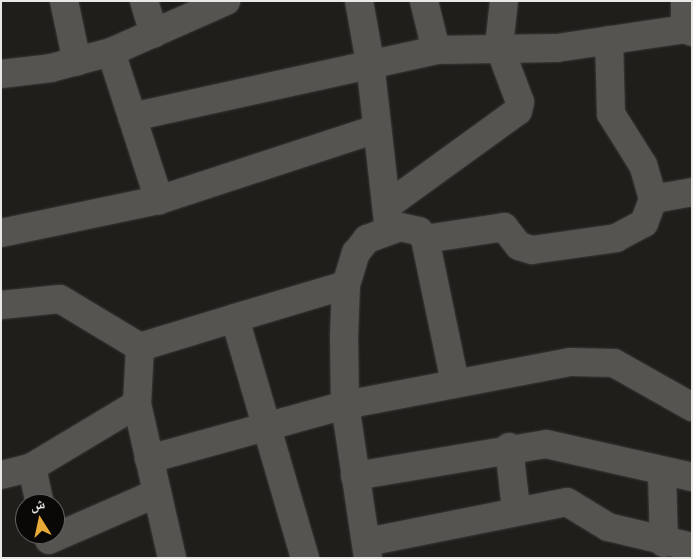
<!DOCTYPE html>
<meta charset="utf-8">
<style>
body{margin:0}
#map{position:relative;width:693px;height:559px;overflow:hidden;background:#201e1b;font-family:"Nunito Sans","Noto Naskh Arabic",sans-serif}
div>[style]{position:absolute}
.roads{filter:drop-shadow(0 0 1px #3a3937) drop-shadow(0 0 1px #3a3937)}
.minor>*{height:28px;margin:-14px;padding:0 14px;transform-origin:14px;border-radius:14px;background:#565451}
span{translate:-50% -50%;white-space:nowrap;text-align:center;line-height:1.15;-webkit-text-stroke:5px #090807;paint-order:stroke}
.frame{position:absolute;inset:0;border:2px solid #e9e8e6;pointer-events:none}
.north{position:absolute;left:15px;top:494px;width:50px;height:50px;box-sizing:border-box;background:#090807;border:1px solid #636260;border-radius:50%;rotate:350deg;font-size:14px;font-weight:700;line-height:20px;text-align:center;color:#e9e8e6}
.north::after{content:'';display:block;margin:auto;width:18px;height:22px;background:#e9ab38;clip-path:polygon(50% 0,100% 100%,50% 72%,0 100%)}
</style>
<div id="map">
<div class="roads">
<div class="minor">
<i style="left:64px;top:1px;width:62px;rotate:78deg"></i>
<i style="left:144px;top:1px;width:34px;rotate:73deg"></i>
<i style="left:359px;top:1px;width:62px;rotate:79.8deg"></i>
<i style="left:370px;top:62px;width:161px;rotate:83.6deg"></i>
<i style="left:424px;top:1px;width:50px;rotate:76.2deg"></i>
<i style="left:685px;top:1px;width:28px;rotate:90deg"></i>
<i style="left:111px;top:52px;width:156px;rotate:72deg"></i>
<i style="left:1px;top:74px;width:50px;rotate:-6.8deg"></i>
<i style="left:51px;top:68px;width:62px;rotate:-14.9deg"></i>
<i style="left:111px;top:52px;width:126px;rotate:-23.9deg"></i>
<i style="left:132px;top:117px;width:311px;rotate:-12.4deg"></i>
<i style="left:436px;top:50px;width:121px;rotate:-0.9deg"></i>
<i style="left:557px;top:48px;width:129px;rotate:-8.4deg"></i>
<i style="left:685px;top:29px;width:8px;rotate:23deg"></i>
<i style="left:653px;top:199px;width:40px;rotate:-10deg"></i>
<i style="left:388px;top:205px;width:160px;rotate:-35.9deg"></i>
<i style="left:518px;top:111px;width:9px;rotate:-77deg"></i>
<i style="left:520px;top:102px;width:60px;rotate:-110.6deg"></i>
<i style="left:499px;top:46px;width:45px;rotate:-83.7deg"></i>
<i style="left:1px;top:233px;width:161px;rotate:-11.8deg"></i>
<i style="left:159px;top:200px;width:228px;rotate:-18.1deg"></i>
<i style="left:425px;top:239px;width:80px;rotate:-8.6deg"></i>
<i style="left:504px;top:227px;width:24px;rotate:52deg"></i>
<i style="left:519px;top:246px;width:14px;rotate:17deg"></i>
<i style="left:532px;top:250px;width:85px;rotate:-8.1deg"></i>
<i style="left:616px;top:238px;width:32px;rotate:-28deg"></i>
<i style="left:644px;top:223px;width:26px;rotate:-69deg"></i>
<i style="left:653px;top:199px;width:35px;rotate:-106deg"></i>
<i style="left:643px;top:165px;width:60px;rotate:-122.1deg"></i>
<i style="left:611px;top:114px;width:74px;rotate:-91.5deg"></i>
<i style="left:1px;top:305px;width:59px;rotate:-5.8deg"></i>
<i style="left:60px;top:299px;width:93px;rotate:31deg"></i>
<i style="left:140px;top:347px;width:57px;rotate:93deg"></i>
<i style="left:137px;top:404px;width:158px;rotate:77.2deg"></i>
<i style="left:140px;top:347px;width:99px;rotate:-17deg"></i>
<i style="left:509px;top:447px;width:62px;rotate:83.6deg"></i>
<i style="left:149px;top:459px;width:203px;rotate:-15.4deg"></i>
<i style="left:345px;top:405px;width:229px;rotate:-10.8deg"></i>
<i style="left:570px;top:362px;width:44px;rotate:1.3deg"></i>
<i style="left:614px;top:363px;width:90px;rotate:29.4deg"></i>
<i style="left:32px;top:467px;width:38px;rotate:78deg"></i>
<i style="left:662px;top:473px;width:70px;rotate:88.4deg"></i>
<i style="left:1px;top:475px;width:32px;rotate:-14deg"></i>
<i style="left:32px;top:467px;width:122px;rotate:-31deg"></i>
<i style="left:355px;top:476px;width:194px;rotate:-9.5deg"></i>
<i style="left:546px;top:444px;width:150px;rotate:12.7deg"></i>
<i style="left:49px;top:540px;width:118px;rotate:-23.5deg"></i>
<i style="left:367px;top:542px;width:204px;rotate:-11.3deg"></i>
<i style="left:567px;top:502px;width:48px;rotate:31.4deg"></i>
<i style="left:608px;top:527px;width:86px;rotate:13.4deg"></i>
<i style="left:305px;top:558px;width:250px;rotate:-106.3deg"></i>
<i style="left:235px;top:318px;width:116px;rotate:-16.6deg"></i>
<i style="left:368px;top:558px;width:155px;rotate:-98.5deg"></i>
<i style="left:345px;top:405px;width:68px;rotate:-90.8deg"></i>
<i style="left:344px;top:337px;width:52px;rotate:-87.8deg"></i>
<i style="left:346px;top:285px;width:34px;rotate:-73deg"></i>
<i style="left:356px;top:253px;width:18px;rotate:-52deg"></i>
<i style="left:367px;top:239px;width:35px;rotate:-20deg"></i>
<i style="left:400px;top:227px;width:19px;rotate:12deg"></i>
<i style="left:419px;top:231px;width:10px;rotate:53deg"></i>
<i style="left:425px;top:239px;width:147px;rotate:78.2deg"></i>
</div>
</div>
<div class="frame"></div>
<div class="north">ش</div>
</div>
